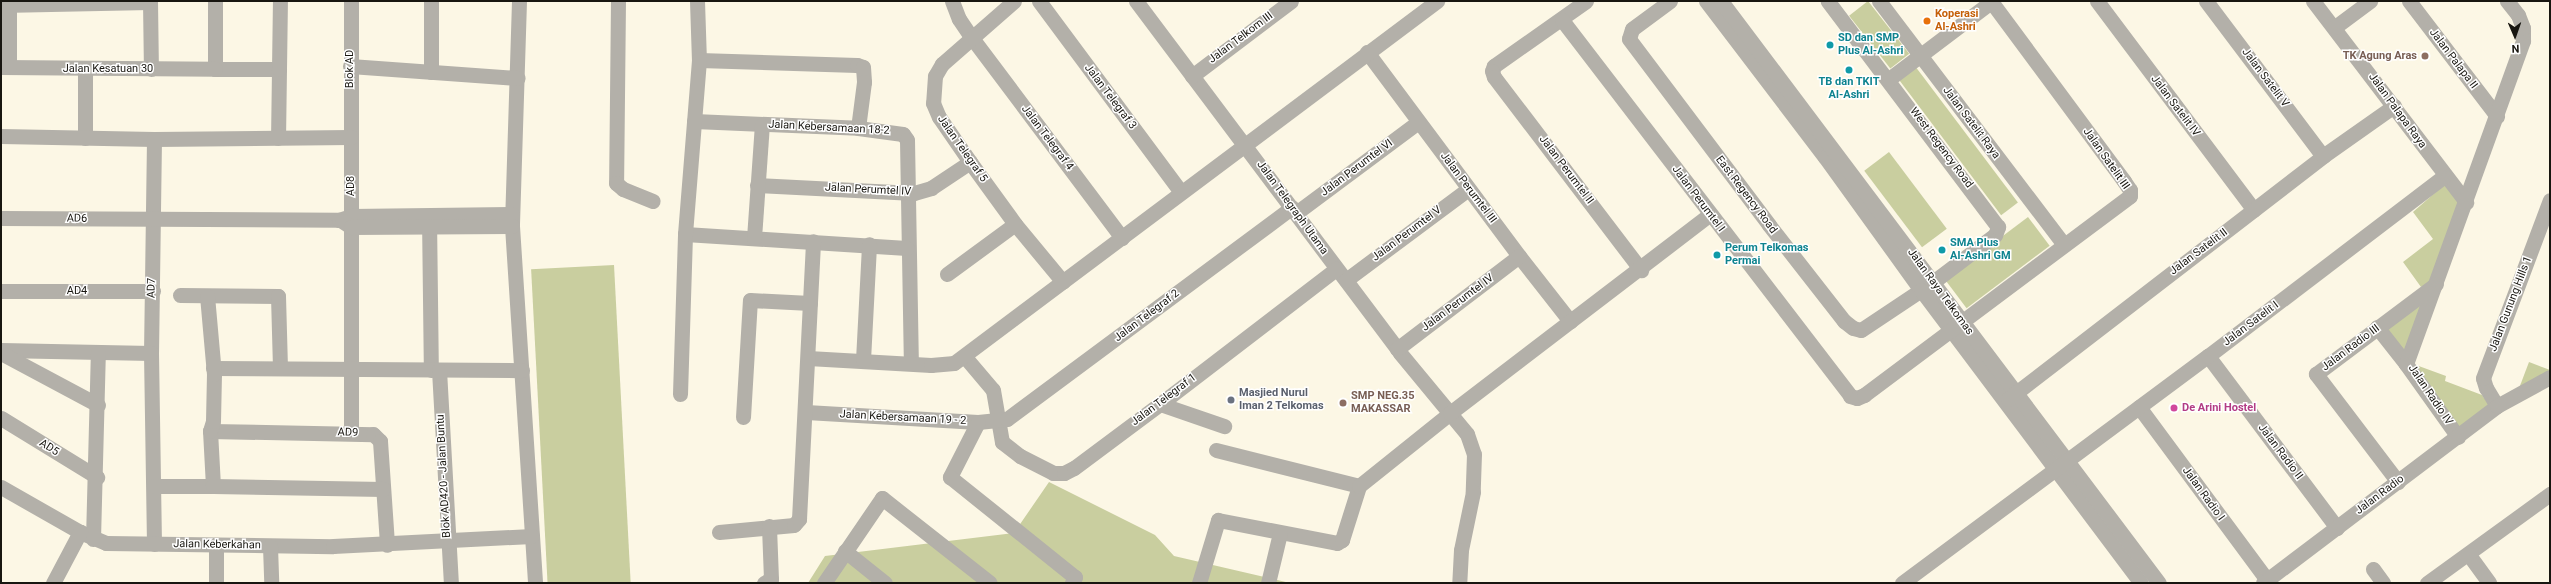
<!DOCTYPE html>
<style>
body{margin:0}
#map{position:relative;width:2551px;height:584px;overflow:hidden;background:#fcf7e5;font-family:Roboto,sans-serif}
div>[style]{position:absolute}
.green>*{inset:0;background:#c9ce9f;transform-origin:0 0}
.street>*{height:15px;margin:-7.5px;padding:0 7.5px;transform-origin:7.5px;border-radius:7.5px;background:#b3b0a9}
.dots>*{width:11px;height:11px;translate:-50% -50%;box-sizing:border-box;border:2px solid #fff;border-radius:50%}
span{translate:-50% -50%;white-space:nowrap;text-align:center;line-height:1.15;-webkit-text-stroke:3px #fff;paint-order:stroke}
.food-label{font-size:11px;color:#c56008;font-weight:700}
.left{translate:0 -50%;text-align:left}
.street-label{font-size:11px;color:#181610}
.culture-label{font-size:11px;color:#0d838f;font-weight:700}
.education-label{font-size:11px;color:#785e54;font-weight:700}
.right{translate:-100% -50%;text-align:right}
.worship-label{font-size:11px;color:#5b616d;font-weight:700}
.hotel-label{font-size:11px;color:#b23c85;font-weight:700}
.frame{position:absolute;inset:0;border:2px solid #181610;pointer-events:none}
.north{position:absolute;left:2495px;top:16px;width:40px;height:40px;-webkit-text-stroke:3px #fff;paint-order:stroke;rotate:178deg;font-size:11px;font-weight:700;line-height:16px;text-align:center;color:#181610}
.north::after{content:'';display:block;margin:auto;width:14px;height:18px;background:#181610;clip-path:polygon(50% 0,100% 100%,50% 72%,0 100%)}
</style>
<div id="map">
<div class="green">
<i style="left:1868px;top:1px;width:67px;height:24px;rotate:52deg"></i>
<i style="left:1915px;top:66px;width:171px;height:21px;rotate:53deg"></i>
<i style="left:1889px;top:152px;width:96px;height:31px;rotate:53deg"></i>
<i style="clip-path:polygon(2445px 184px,2460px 203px,2433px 280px,2421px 287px,2403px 262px,2433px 239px,2413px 212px)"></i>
<i style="left:2028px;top:217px;width:36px;height:104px;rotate:53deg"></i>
<i style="left:614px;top:265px;width:318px;height:83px;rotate:87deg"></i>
<i style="clip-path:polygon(2425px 299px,2405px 356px,2385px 329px)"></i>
<i style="clip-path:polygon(2529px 362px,2550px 370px,2518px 391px)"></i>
<i style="clip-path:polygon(2416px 365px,2446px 376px,2445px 381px,2482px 395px,2489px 405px,2459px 428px)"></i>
<i style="clip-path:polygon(1049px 482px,1155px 535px,1174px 556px,1290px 583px,808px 583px,825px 556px,1014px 533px)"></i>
</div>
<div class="street">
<i style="left:150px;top:1px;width:68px;rotate:89.2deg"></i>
<i style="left:215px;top:1px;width:68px;rotate:90deg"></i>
<i style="left:215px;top:69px;width:64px"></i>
<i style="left:279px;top:69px;width:69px;rotate:90.8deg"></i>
<i style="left:351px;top:1px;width:431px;rotate:90deg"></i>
<i style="left:519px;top:1px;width:225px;rotate:91.8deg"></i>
<i style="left:512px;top:226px;width:358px;rotate:86.3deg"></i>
<i style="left:618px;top:1px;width:182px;rotate:90.6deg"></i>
<i style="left:616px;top:183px;width:9px;rotate:41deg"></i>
<i style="left:623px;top:189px;width:32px;rotate:22deg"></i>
<i style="left:697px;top:1px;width:59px;rotate:88.1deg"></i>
<i style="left:699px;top:60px;width:158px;rotate:1.8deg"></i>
<i style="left:857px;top:65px;width:6px;rotate:18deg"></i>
<i style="left:863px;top:67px;width:15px;rotate:86deg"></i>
<i style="left:864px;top:82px;width:46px;rotate:97.4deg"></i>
<i style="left:952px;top:1px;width:19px;rotate:69deg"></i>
<i style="left:959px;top:19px;width:23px;rotate:56deg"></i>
<i style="left:972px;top:38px;width:250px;rotate:53.1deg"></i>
<i style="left:1014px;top:1px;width:96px;rotate:138.8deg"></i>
<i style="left:942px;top:64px;width:14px;rotate:120deg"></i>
<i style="left:935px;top:76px;width:27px;rotate:94deg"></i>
<i style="left:933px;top:103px;width:15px;rotate:67deg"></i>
<i style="left:939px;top:117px;width:55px;rotate:55.4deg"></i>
<i style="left:970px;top:162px;width:77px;rotate:54deg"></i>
<i style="left:1015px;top:224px;width:75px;rotate:50.4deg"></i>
<i style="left:1039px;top:1px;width:238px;rotate:53.4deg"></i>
<i style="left:1136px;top:1px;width:440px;rotate:53.1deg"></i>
<i style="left:1400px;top:353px;width:105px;rotate:50.4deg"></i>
<i style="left:1467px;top:434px;width:21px;rotate:71deg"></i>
<i style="left:1474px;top:454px;width:38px;rotate:92deg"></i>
<i style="left:1473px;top:492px;width:59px;rotate:101.7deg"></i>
<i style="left:1461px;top:550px;width:33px;rotate:93deg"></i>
<i style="left:1586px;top:1px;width:113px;rotate:144.8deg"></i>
<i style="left:1494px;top:66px;width:5px;rotate:112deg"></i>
<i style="left:1492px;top:71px;width:6px;rotate:72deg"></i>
<i style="left:1494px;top:77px;width:243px;rotate:52.7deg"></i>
<i style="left:1670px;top:1px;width:47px;rotate:143.6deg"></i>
<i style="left:1632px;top:29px;width:10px;rotate:107deg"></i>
<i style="left:1629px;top:39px;width:233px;rotate:53deg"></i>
<i style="left:1769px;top:225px;width:122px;rotate:52deg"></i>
<i style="left:1844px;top:321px;width:11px;rotate:38deg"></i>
<i style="left:1853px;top:328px;width:8px;rotate:14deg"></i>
<i style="left:1861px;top:330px;width:87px;rotate:-33.7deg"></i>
<i style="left:1933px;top:282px;width:78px;rotate:-37.2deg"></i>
<i style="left:1995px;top:235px;width:9px;rotate:-69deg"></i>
<i style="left:1998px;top:227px;width:283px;rotate:-127deg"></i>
<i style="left:1706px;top:1px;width:196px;rotate:52.7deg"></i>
<i style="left:1825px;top:157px;width:164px;rotate:54.2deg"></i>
<i style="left:1921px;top:290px;width:366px;rotate:53.1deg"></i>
<i style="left:1721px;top:1px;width:728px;rotate:53.04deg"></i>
<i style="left:1879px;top:1px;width:306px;rotate:52.8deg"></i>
<i style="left:2097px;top:1px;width:261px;rotate:53.1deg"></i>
<i style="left:2206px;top:1px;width:194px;rotate:53deg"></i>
<i style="left:2313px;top:1px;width:253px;rotate:52.7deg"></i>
<i style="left:2409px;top:1px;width:145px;rotate:52.6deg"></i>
<i style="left:1px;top:5px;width:149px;rotate:-1.2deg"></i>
<i style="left:1562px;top:20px;width:474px;rotate:52.5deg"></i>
<i style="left:1850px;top:396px;width:7px;rotate:16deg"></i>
<i style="left:1857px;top:398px;width:8px;rotate:-23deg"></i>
<i style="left:1864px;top:395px;width:332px;rotate:-36.8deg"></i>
<i style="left:2130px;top:196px;width:6px;rotate:-90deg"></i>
<i style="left:2130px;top:190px;width:11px;rotate:-124deg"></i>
<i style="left:2124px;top:181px;width:224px;rotate:-126.5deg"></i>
<i style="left:2335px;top:27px;width:44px;rotate:-36.6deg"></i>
<i style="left:1367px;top:52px;width:254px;rotate:53.3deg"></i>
<i style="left:1519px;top:256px;width:83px;rotate:51.9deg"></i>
<i style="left:350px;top:66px;width:168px;rotate:4.1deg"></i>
<i style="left:1px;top:67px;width:214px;rotate:0.5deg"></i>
<i style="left:9px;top:67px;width:66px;rotate:-90deg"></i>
<i style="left:85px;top:69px;width:69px;rotate:90deg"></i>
<i style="left:279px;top:69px;width:68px;rotate:-89.2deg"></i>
<i style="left:431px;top:72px;width:71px;rotate:-90deg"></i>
<i style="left:1192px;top:76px;width:124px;rotate:-37.1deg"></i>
<i style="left:1889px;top:79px;width:129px;rotate:-37.1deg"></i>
<i style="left:694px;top:121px;width:164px;rotate:2.4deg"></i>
<i style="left:858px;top:128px;width:45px;rotate:7.6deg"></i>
<i style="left:903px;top:134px;width:7px;rotate:56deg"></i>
<i style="left:907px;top:140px;width:222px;rotate:89deg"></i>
<i style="left:1px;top:136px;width:153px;rotate:1.1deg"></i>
<i style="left:154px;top:139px;width:197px;rotate:-0.6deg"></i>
<i style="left:154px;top:139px;width:214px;rotate:90.8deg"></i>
<i style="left:151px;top:353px;width:191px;rotate:89.1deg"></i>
<i style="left:757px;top:185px;width:157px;rotate:2.9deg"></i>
<i style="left:914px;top:193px;width:18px;rotate:-16deg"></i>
<i style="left:931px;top:188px;width:47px;rotate:-33.7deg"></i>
<i style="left:1296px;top:213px;width:152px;rotate:-36.7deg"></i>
<i style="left:429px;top:217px;width:153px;rotate:89.3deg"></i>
<i style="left:1px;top:218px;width:338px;rotate:0.3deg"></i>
<i style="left:339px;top:220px;width:13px;rotate:-18deg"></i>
<i style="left:351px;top:216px;width:161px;rotate:-0.7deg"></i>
<i style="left:342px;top:221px;width:11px;rotate:34deg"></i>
<i style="left:351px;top:227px;width:161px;rotate:-0.4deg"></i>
<i style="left:685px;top:234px;width:222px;rotate:3.6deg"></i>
<i style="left:754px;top:238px;width:113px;rotate:-86deg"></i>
<i style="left:947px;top:274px;width:84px;rotate:-36.3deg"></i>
<i style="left:1346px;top:280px;width:152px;rotate:-36.7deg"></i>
<i style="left:1px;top:291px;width:152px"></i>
<i style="left:180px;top:295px;width:98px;rotate:0.6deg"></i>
<i style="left:278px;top:296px;width:72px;rotate:88.4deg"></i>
<i style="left:2377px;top:327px;width:47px;rotate:51.9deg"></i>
<i style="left:1397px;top:349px;width:153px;rotate:-37.3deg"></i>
<i style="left:1px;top:350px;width:150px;rotate:1.1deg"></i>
<i style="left:1px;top:353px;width:110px;rotate:28.2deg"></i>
<i style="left:2208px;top:356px;width:215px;rotate:53.1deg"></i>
<i style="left:965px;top:357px;width:43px;rotate:49.7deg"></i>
<i style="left:993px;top:390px;width:53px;rotate:80.2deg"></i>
<i style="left:1002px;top:442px;width:23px;rotate:38deg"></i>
<i style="left:1020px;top:456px;width:37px;rotate:27deg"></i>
<i style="left:1053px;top:473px;width:11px"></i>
<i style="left:1064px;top:473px;width:11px;rotate:-27deg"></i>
<i style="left:1074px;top:468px;width:107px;rotate:-36.7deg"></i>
<i style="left:1160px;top:404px;width:222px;rotate:-37.5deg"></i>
<i style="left:808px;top:358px;width:123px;rotate:3.3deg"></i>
<i style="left:931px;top:365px;width:23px;rotate:-5deg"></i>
<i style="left:954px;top:363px;width:604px;rotate:-36.85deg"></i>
<i style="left:863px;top:360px;width:116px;rotate:-87deg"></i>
<i style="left:213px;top:368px;width:309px;rotate:0.4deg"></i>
<i style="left:439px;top:370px;width:213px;rotate:86.8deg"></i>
<i style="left:680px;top:394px;width:160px;rotate:-88.2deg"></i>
<i style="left:685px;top:234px;width:175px;rotate:-85.4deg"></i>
<i style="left:2008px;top:399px;width:398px;rotate:-37.6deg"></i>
<i style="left:2323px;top:156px;width:87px;rotate:-35.2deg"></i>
<i style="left:1160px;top:404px;width:68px;rotate:19deg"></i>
<i style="left:2497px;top:406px;width:21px;rotate:-121deg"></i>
<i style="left:2486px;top:388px;width:10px;rotate:-107deg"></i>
<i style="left:2483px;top:378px;width:190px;rotate:-69.4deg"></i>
<i style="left:2139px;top:407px;width:215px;rotate:53.5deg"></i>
<i style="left:806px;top:412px;width:172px;rotate:3.3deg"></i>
<i style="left:978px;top:422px;width:29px;rotate:-6deg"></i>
<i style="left:1007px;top:419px;width:355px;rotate:-36.6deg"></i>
<i style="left:743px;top:417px;width:117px;rotate:-86.6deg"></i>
<i style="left:750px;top:300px;width:60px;rotate:2.9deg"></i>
<i style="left:1px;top:418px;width:113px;rotate:31.6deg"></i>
<i style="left:978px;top:422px;width:62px;rotate:117deg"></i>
<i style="left:950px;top:477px;width:160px;rotate:38.7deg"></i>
<i style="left:1075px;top:577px;width:7px;rotate:117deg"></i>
<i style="left:210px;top:431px;width:163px;rotate:1.1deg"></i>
<i style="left:373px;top:434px;width:10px;rotate:45deg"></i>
<i style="left:380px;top:441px;width:104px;rotate:86.1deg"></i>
<i style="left:2458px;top:437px;width:90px;rotate:-125.5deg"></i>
<i style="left:2406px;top:364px;width:344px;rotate:-70.1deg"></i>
<i style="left:2523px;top:41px;width:13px;rotate:-90deg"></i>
<i style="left:2523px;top:28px;width:14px;rotate:-111deg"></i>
<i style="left:2518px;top:15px;width:18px;rotate:-128deg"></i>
<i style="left:1216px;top:450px;width:147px;rotate:14.1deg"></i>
<i style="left:2398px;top:482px;width:136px;rotate:-127.2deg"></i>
<i style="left:2316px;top:374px;width:150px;rotate:-36.9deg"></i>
<i style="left:154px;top:486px;width:59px"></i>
<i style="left:213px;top:486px;width:55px;rotate:-93.1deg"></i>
<i style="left:210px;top:431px;width:10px;rotate:-73deg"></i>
<i style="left:213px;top:421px;width:47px;rotate:-88.8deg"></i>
<i style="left:214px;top:374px;width:78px;rotate:-95.1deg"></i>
<i style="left:213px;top:486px;width:170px;rotate:1deg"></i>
<i style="left:1px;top:487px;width:91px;rotate:29.7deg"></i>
<i style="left:80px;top:532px;width:28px;rotate:23deg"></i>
<i style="left:106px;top:543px;width:227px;rotate:0.8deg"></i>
<i style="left:333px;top:546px;width:199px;rotate:-2.9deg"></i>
<i style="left:719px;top:532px;width:75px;rotate:-5.3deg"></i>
<i style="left:794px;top:525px;width:8px;rotate:-50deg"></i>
<i style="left:799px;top:519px;width:278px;rotate:-87.1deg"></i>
<i style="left:93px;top:539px;width:186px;rotate:-88.5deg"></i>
<i style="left:270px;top:546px;width:37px;rotate:88deg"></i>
<i style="left:845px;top:551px;width:51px;rotate:38.7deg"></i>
<i style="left:2469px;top:555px;width:34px;rotate:54deg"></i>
<i style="left:2373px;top:569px;width:17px;rotate:54deg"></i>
<i style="left:53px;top:583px;width:58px;rotate:-62.1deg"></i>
<i style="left:216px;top:583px;width:38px;rotate:-90deg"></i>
<i style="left:764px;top:583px;width:8px;rotate:-30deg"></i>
<i style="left:771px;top:579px;width:53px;rotate:-92.2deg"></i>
<i style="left:824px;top:583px;width:103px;rotate:-55.7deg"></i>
<i style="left:882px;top:498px;width:137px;rotate:38.2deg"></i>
<i style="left:1199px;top:583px;width:66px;rotate:-73.2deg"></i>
<i style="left:1218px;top:520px;width:121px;rotate:10.9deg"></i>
<i style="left:1337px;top:543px;width:6px;rotate:-31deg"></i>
<i style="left:1342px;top:540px;width:57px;rotate:-72.5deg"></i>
<i style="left:1359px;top:486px;width:117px;rotate:-38.7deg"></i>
<i style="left:1450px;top:413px;width:327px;rotate:-37.4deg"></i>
<i style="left:1268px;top:583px;width:51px;rotate:-76.5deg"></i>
<i style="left:1902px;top:583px;width:381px;rotate:-36.6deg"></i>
<i style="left:2208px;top:356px;width:297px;rotate:-37.3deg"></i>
<i style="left:2263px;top:583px;width:293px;rotate:-37.1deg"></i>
<i style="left:2497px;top:406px;width:60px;rotate:-28.7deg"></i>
<i style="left:2427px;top:583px;width:152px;rotate:-35.9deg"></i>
</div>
<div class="dots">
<i style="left:1927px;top:21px;background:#e8710a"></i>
<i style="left:1830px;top:45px;background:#0f9aa8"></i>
<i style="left:2425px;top:56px;background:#8d6e63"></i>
<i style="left:1849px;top:70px;background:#0f9aa8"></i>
<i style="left:1942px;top:250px;background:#0f9aa8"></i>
<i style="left:1717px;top:255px;background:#0f9aa8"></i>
<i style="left:1231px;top:400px;background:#6b7280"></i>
<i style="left:1343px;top:403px;background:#8d6e63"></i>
<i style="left:2174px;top:408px;background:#d1479c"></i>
</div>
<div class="food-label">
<span class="left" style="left:1935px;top:21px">Koperasi<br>Al-Ashri</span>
</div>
<div class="street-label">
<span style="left:1241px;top:38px;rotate:-37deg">Jalan Telkom III</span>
<span style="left:2453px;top:59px;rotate:53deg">Jalan Palapa II</span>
<span style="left:108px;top:69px">Jalan Kesatuan 30</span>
<span style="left:350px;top:69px;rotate:-90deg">Blok AD</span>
<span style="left:2265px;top:78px;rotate:53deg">Jalan Satelit V</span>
<span style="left:1110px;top:97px;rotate:53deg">Jalan Telegraf 3</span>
<span style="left:2175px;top:106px;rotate:53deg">Jalan Satelit IV</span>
<span style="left:2397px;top:111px;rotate:54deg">Jalan Palapa Raya</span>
<span style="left:1971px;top:123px;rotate:53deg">Jalan Satelit Raya</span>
<span style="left:829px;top:128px;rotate:3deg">Jalan Kebersamaan 18-2</span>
<span style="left:1047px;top:138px;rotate:53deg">Jalan Telegraf 4</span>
<span style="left:1941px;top:148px;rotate:53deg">West Regency Road</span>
<span style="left:962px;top:149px;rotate:55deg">Jalan Telegraf 5</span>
<span style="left:2106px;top:159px;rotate:55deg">Jalan Satelit III</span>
<span style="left:1357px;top:168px;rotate:-37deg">Jalan Perumtel VI</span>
<span style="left:1566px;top:170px;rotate:53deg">Jalan Perumtel II</span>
<span style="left:351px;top:186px;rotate:-90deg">AD8</span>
<span style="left:1468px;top:188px;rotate:53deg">Jalan Perumtel III</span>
<span style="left:868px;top:190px;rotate:3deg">Jalan Perumtel IV</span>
<span style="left:1746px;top:195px;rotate:53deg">East Regency Road</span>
<span style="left:1698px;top:199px;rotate:53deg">Jalan Perumtel I</span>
<span style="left:1292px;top:208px;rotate:54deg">Jalan Telegraph Utama</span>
<span style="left:77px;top:219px;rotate:1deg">AD6</span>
<span style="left:1407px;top:234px;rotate:-37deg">Jalan Perumtel V</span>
<span style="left:2199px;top:252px;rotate:-37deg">Jalan Satelit II</span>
<span style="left:152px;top:288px;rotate:-89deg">AD7</span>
<span style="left:77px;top:291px">AD4</span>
<span style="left:1940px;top:292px;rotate:54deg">Jalan Raya Telkomas</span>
<span style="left:1458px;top:303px;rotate:-37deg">Jalan Perumtel IV</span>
<span style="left:2511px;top:304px;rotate:-69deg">Jalan Gunung Hills 1</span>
<span style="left:1147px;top:316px;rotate:-37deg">Jalan Telegraf 2</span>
<span style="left:2251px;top:324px;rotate:-37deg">Jalan Satelit I</span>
<span style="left:2351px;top:348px;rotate:-37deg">Jalan Radio III</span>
<span style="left:2430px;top:395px;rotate:56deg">Jalan Radio IV</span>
<span style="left:1164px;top:400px;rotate:-37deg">Jalan Telegraf 1</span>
<span style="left:903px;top:418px;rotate:3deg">Jalan Kebersamaan 19 - 2</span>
<span style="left:348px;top:433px;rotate:2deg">AD9</span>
<span style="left:49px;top:448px;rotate:32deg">AD5</span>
<span style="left:2280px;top:452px;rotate:53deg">Jalan Radio II</span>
<span style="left:444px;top:476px;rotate:-93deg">Blok AD420 - Jalan Buntu</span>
<span style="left:2203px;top:494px;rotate:54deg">Jalan Radio I</span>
<span style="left:2380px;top:495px;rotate:-37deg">Jalan Radio</span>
<span style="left:217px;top:545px;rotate:1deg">Jalan Keberkahan</span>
</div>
<div class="culture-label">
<span class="left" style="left:1838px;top:45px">SD dan SMP<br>Plus Al-Ashri</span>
<span style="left:1849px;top:89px">TB dan TKIT<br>Al-Ashri</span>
<span class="left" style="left:1950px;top:250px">SMA Plus<br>Al-Ashri GM</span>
<span class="left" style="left:1725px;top:255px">Perum Telkomas<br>Permai</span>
</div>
<div class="education-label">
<span class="right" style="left:2417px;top:56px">TK Agung Aras</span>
<span class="left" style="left:1351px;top:403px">SMP NEG.35<br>MAKASSAR</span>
</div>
<div class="worship-label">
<span class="left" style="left:1239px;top:400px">Masjied Nurul<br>Iman 2 Telkomas</span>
</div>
<div class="hotel-label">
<span class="left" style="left:2182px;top:408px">De Arini Hostel</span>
</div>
<div class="frame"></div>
<div class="north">N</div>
</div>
